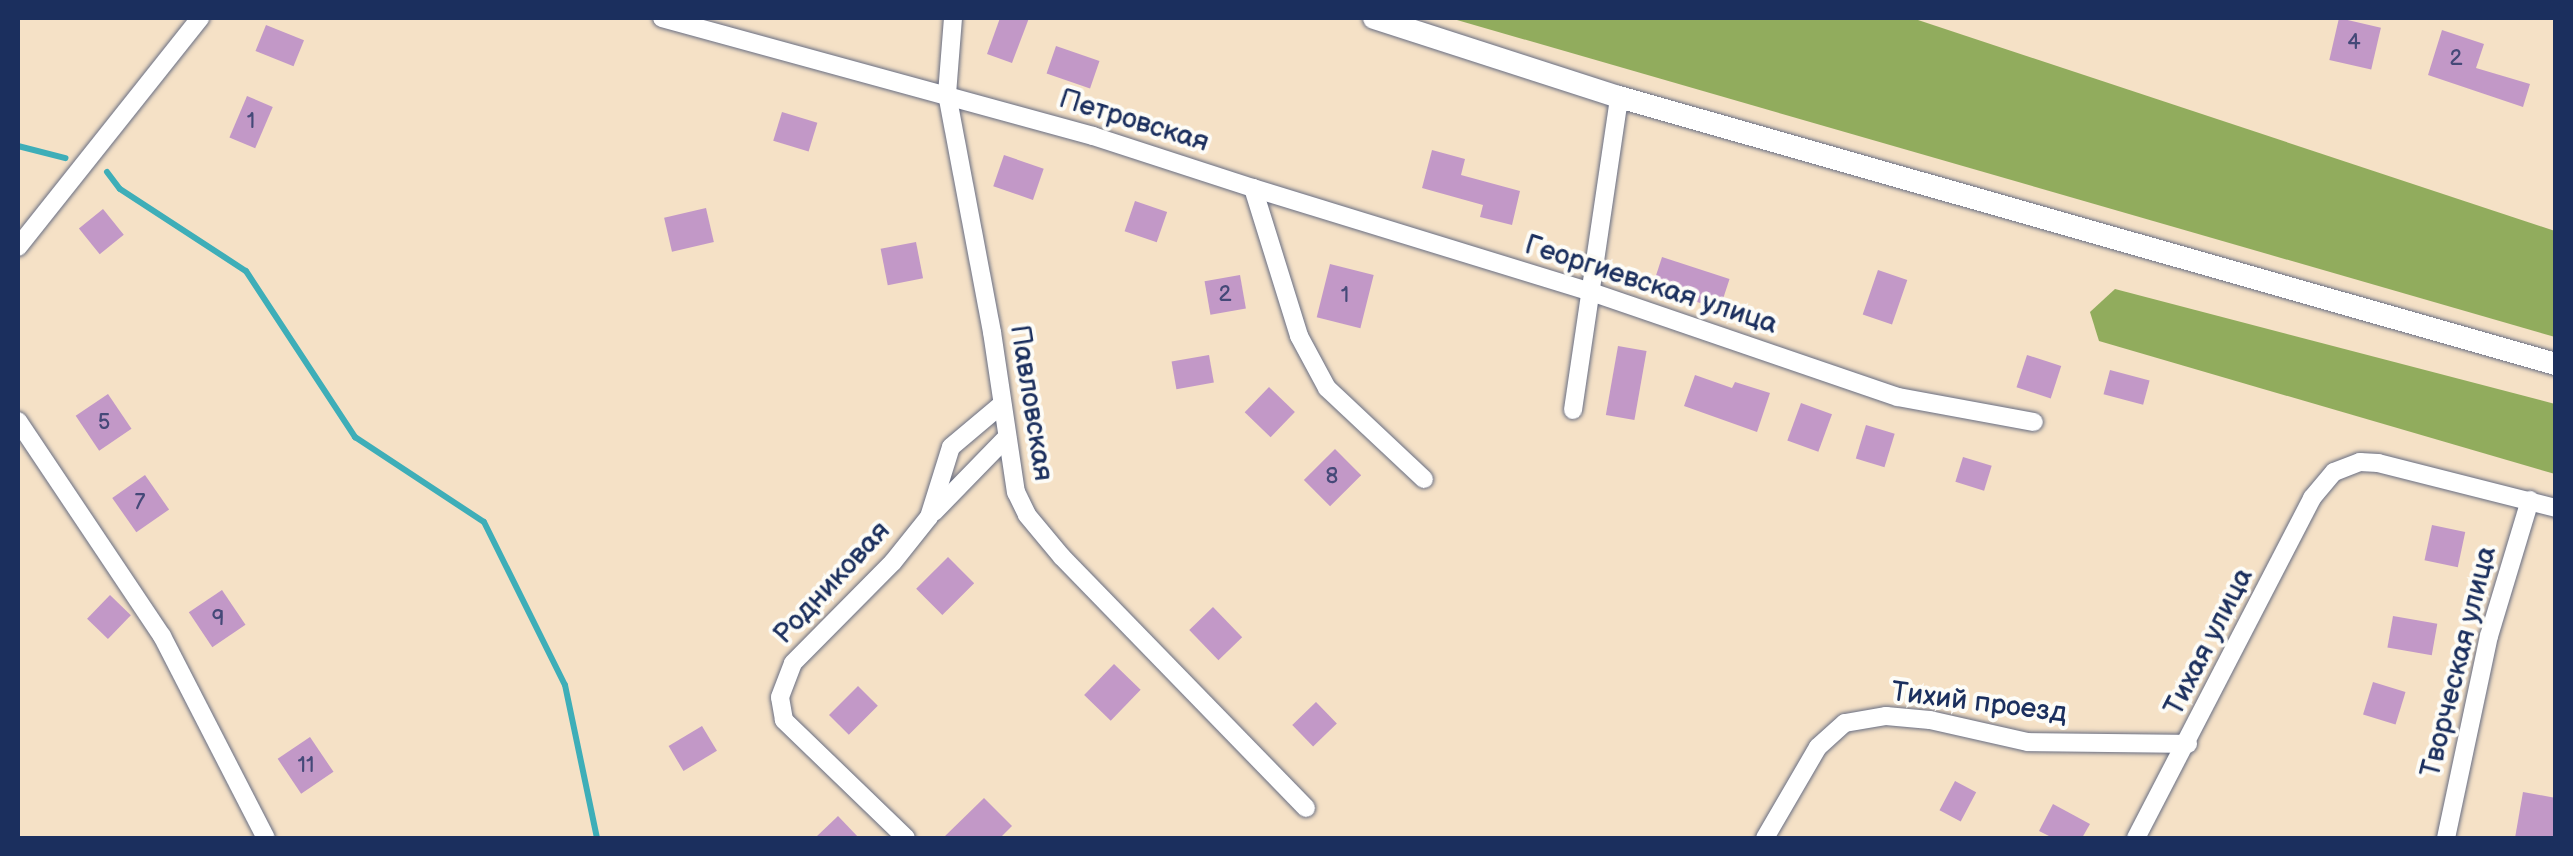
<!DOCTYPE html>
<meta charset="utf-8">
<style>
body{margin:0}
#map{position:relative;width:2573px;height:856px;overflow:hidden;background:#f5e1c6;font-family:"Balsamiq Sans",sans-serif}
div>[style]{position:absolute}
.forest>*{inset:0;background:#91ac5d}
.stream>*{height:6px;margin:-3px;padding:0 3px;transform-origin:3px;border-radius:3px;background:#3eaeb8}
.building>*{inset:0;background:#c298c7;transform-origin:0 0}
.roads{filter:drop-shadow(0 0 2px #676d82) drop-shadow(0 0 2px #676d82)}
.minor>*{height:18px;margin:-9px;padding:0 9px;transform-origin:9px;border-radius:9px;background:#fff}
.tertiary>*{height:22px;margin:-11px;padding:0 11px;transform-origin:11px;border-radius:11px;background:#fff}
span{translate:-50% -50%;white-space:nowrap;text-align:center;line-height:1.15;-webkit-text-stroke:8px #fdfcf7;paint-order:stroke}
.number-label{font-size:22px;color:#454978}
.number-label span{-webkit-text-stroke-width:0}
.street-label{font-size:28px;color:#1b2f5e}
.frame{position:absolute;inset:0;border:20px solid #1b2f5e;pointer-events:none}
</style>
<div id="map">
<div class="forest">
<i style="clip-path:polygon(1450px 18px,1912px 18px,2555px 231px,2555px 337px)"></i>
<i style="clip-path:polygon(2115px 289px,2555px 404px,2555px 474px,2099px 341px,2090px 312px)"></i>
</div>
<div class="stream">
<i style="left:18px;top:146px;width:49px;rotate:14.3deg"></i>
<i style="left:107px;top:172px;width:21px;rotate:53deg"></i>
<i style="left:120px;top:189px;width:150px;rotate:33.1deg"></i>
<i style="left:246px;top:271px;width:199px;rotate:56.7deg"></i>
<i style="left:355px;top:437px;width:154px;rotate:33.4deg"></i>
<i style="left:484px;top:522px;width:182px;rotate:63.6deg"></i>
<i style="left:565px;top:685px;width:156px;rotate:78.2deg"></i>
</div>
<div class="building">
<i style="clip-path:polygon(1000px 18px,1029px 18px,1012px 63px,987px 54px)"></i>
<i style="left:2339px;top:18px;width:43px;height:43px;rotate:13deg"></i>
<i style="left:266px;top:25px;width:41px;height:28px;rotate:22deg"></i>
<i style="clip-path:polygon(2442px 30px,2484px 44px,2476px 68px,2530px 84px,2523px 107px,2428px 75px)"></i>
<i style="left:1056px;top:46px;width:46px;height:29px;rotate:19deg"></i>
<i style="left:247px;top:96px;width:28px;height:45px;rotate:23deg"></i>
<i style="left:782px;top:112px;width:37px;height:30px;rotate:17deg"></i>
<i style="clip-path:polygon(1432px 150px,1465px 159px,1461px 175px,1520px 191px,1512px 225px,1480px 217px,1483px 205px,1422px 188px)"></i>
<i style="left:1004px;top:155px;width:42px;height:33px;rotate:19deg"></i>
<i style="left:1135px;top:201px;width:34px;height:32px;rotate:19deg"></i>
<i style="left:706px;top:208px;width:35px;height:43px;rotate:77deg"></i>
<i style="left:103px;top:209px;width:33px;height:31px;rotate:51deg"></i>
<i style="left:916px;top:242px;width:37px;height:36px;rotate:79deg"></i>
<i style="left:1662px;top:257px;width:71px;height:32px;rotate:18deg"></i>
<i style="left:1330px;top:264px;width:45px;height:55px;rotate:14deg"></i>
<i style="left:1878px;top:270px;width:31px;height:47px;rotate:19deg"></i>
<i style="left:1240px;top:275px;width:34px;height:36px;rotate:80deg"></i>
<i style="left:1618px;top:346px;width:29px;height:70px;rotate:10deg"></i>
<i style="left:1209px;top:355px;width:28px;height:38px;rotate:80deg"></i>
<i style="left:2027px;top:355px;width:36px;height:34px;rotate:18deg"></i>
<i style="left:2110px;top:370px;width:41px;height:25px;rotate:15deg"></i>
<i style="clip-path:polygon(1695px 375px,1732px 388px,1735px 382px,1770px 393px,1757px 432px,1684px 406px)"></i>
<i style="left:1269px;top:387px;width:36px;height:35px;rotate:44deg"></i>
<i style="left:108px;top:394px;width:42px;height:39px;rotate:56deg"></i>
<i style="left:1801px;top:403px;width:33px;height:40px;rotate:20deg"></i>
<i style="left:1866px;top:425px;width:30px;height:35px;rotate:17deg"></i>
<i style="left:1335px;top:449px;width:37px;height:44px;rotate:45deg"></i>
<i style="left:1963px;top:457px;width:30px;height:26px;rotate:17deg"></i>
<i style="left:145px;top:475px;width:42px;height:40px;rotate:55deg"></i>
<i style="left:2432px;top:525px;width:34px;height:36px;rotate:12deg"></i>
<i style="left:948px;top:557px;width:37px;height:45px;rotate:45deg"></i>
<i style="left:222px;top:590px;width:42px;height:40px;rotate:56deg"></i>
<i style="left:110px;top:595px;width:29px;height:33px;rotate:44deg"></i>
<i style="left:1213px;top:607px;width:42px;height:33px;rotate:46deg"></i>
<i style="left:2393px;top:616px;width:45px;height:32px;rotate:10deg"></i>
<i style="left:1114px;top:664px;width:37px;height:43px;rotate:44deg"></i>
<i style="left:2373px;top:682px;width:34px;height:34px;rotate:17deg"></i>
<i style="left:858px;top:686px;width:28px;height:41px;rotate:45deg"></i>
<i style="left:1316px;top:702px;width:30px;height:33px;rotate:46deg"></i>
<i style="left:702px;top:726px;width:29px;height:39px;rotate:59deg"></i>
<i style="left:310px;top:737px;width:42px;height:39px;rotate:56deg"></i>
<i style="left:1955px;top:781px;width:24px;height:33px;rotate:28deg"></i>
<i style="clip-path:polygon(2523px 792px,2556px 798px,2556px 838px,2515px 838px)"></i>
<i style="clip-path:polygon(984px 798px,1012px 826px,1000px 838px,943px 838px)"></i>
<i style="clip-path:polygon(2053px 804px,2090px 824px,2082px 838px,2053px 838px,2039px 831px)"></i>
<i style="clip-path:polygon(838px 816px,859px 838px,815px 838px)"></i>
</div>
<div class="roads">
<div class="minor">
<i style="left:662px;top:18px;width:447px;rotate:15.3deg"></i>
<i style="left:1093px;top:136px;width:168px;rotate:18deg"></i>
<i style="left:1253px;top:188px;width:155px;rotate:72.7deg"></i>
<i style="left:1299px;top:336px;width:59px;rotate:61.7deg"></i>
<i style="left:1327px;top:388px;width:133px;rotate:43.2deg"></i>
<i style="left:953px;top:18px;width:76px;rotate:94.5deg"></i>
<i style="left:947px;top:94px;width:242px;rotate:79.3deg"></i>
<i style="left:992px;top:332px;width:162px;rotate:81.5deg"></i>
<i style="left:1016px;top:492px;width:25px;rotate:64deg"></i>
<i style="left:1027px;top:515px;width:55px;rotate:50.2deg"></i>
<i style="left:1062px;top:557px;width:350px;rotate:45.8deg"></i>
<i style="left:1253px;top:188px;width:354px;rotate:17.1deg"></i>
<i style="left:1591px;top:292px;width:324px;rotate:18.9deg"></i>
<i style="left:1898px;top:397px;width:138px;rotate:10.4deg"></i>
<i style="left:18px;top:247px;width:293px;rotate:-51.5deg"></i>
<i style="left:1573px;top:410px;width:316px;rotate:-81.6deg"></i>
<i style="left:18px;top:421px;width:259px;rotate:56.2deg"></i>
<i style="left:162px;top:636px;width:227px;rotate:62.8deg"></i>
<i style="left:934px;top:512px;width:105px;rotate:-45.8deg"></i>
<i style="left:906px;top:838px;width:170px;rotate:-136deg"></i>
<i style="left:784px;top:720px;width:23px;rotate:-100deg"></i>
<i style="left:780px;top:697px;width:36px;rotate:-69deg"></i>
<i style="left:793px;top:663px;width:142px;rotate:-45.3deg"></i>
<i style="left:893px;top:562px;width:58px;rotate:-51.3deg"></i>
<i style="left:929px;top:517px;width:73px;rotate:-72.6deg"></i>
<i style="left:951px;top:447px;width:67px;rotate:-40.1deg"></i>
<i style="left:1765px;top:838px;width:105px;rotate:-59.8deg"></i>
<i style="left:1818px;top:747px;width:36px;rotate:-42deg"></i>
<i style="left:1845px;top:723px;width:42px;rotate:-9.7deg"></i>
<i style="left:1886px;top:716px;width:44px;rotate:5.2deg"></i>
<i style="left:1930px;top:720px;width:100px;rotate:12.7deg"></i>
<i style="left:2028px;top:742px;width:160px;rotate:0.7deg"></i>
<i style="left:2136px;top:838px;width:383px;rotate:-62.6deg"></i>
<i style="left:2312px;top:498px;width:34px;rotate:-50deg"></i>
<i style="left:2334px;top:472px;width:28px;rotate:-21deg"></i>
<i style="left:2360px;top:462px;width:18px;rotate:3deg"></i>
<i style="left:2378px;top:463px;width:184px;rotate:14.2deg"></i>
<i style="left:2446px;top:838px;width:207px;rotate:-78deg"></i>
<i style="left:2489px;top:636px;width:142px;rotate:-73.2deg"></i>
</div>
<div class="tertiary">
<i style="left:1374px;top:18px;width:257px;rotate:17.9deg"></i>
<i style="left:1619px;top:97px;width:974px;rotate:15.91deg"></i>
</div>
</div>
<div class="number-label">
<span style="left:2354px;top:43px">4</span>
<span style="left:2456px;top:59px">2</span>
<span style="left:251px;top:122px">1</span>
<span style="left:1225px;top:295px">2</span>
<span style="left:1345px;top:296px">1</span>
<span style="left:104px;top:423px">5</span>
<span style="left:1332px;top:477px">8</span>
<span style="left:140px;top:503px">7</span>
<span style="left:218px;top:619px">9</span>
<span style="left:306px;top:766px">11</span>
</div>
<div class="street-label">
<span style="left:1134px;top:121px;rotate:17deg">Петровская</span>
<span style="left:1651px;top:285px;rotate:18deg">Георгиевская улица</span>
<span style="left:1031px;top:403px;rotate:81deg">Павловская</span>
<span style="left:832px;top:583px;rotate:-47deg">Родниковая</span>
<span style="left:2209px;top:642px;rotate:-63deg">Тихая улица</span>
<span style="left:2459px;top:662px;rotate:-76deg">Творческая улица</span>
<span style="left:1979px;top:703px;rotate:7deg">Тихий проезд</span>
</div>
<div class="frame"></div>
</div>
